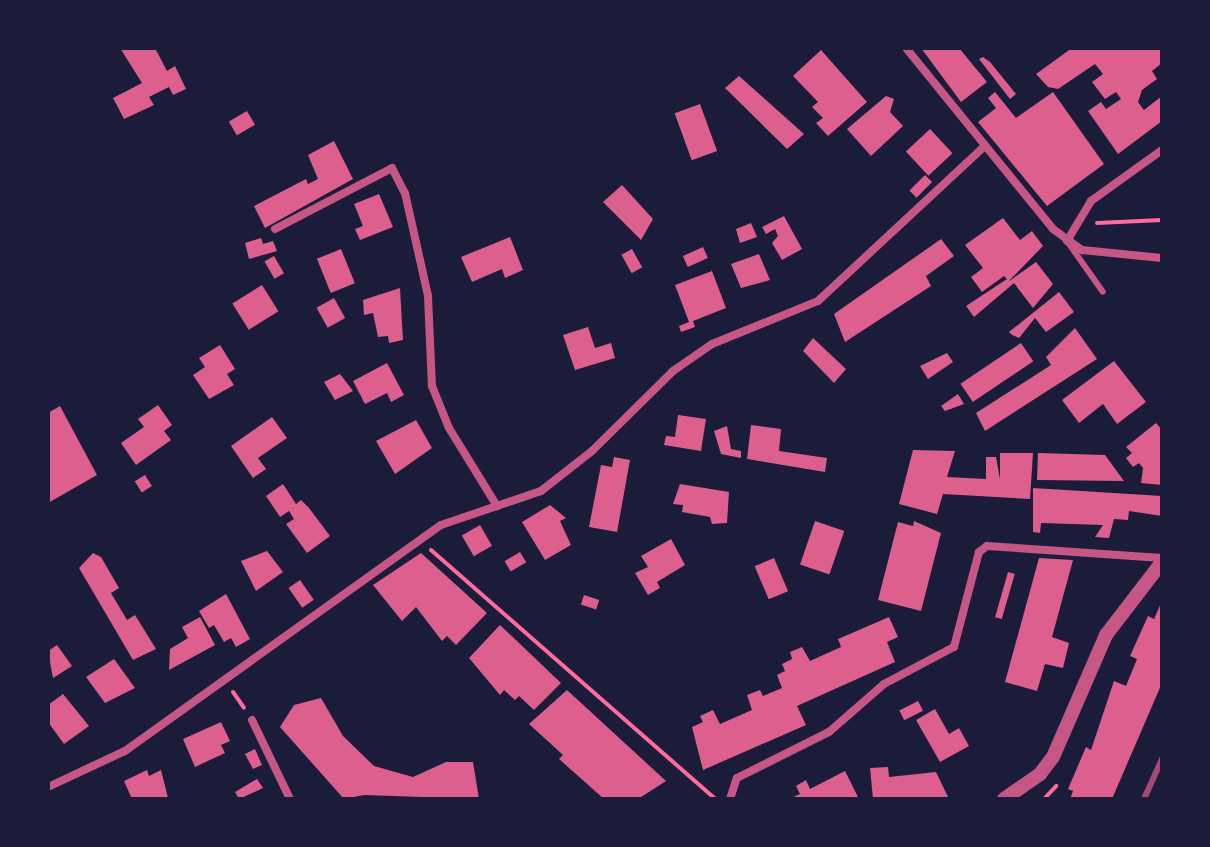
<!DOCTYPE html>
<style>
body{margin:0}
#map{position:relative;width:1210px;height:847px;overflow:hidden;background:#1b1b3a;font-family:"PT Sans",sans-serif}
div>[style]{position:absolute}
.building>*{inset:0;background:#dd5f8e;transform-origin:0 0}
.path>*{height:4px;margin:-2px;padding:0 2px;transform-origin:2px;border-radius:2px;background:#ff6b9d}
.service>*{height:6px;margin:-3px;padding:0 3px;transform-origin:3px;border-radius:3px;background:#c65784}
.minor>*{height:8px;margin:-4px;padding:0 4px;transform-origin:4px;border-radius:4px;background:#c65784}
.tertiary>*{height:14px;margin:-7px;padding:0 7px;transform-origin:7px;border-radius:7px;background:#c65784}
.rail>*{height:6px;margin:-3px;padding:0 3px;transform-origin:3px;border-radius:3px;background:#a44b75}
span{translate:-50% -50%;white-space:nowrap;text-align:center;line-height:1.15;-webkit-text-stroke:8px #1b1b3a;paint-order:stroke}
.frame{position:absolute;inset:0;border:50px solid #1b1b3a;pointer-events:none}
</style>
<div id="map">
<div class="building">
<i style="clip-path:polygon(120px 48px,155px 48px,167px 71px,175px 66px,186px 89px,173px 95px,169px 87px,149px 97px,154px 105px,124px 119px,113px 98px,142px 83px)"></i>
<i style="clip-path:polygon(921px 48px,959px 48px,987px 82px,961px 102px)"></i>
<i style="clip-path:polygon(1072px 48px,1162px 48px,1162px 63px,1152px 71px,1157px 79px,1142px 90px,1138px 102px,1144px 110px,1162px 96px,1162px 121px,1118px 154px,1088px 111px,1101px 102px,1106px 109px,1121px 99px,1116px 92px,1105px 99px,1092px 82px,1103px 74px,1095px 64px,1058px 89px,1048px 87px,1036px 74px)"></i>
<i style="clip-path:polygon(821px 50px,867px 102px,828px 136px,816px 123px,823px 118px,812px 107px,818px 102px,793px 76px)"></i>
<i style="clip-path:polygon(983px 57px,990px 62px,1016px 94px,1010px 99px,979px 59px)"></i>
<i style="clip-path:polygon(739px 76px,804px 134px,787px 149px,725px 88px)"></i>
<i style="clip-path:polygon(995px 92px,1016px 118px,1053px 92px,1104px 164px,1047px 206px,978px 122px,996px 108px,988px 98px)"></i>
<i style="clip-path:polygon(886px 96px,894px 99px,890px 112px,903px 126px,871px 156px,847px 129px)"></i>
<i style="left:700px;top:104px;width:50px;height:27px;rotate:70deg"></i>
<i style="left:247px;top:111px;width:16px;height:21px;rotate:60deg"></i>
<i style="left:930px;top:129px;width:33px;height:33px;rotate:47deg"></i>
<i style="clip-path:polygon(334px 141px,353px 179px,265px 228px,254px 206px,306px 179px,308px 184px,318px 179px,308px 155px)"></i>
<i style="left:925px;top:175px;width:10px;height:22px;rotate:45deg"></i>
<i style="clip-path:polygon(622px 185px,653px 219px,641px 240px,603px 202px)"></i>
<i style="clip-path:polygon(379px 194px,393px 227px,360px 240px,355px 229px,363px 226px,354px 204px)"></i>
<i style="clip-path:polygon(784px 216px,802px 249px,782px 260px,772px 243px,778px 236px,775px 229px,766px 234px,762px 227px)"></i>
<i style="clip-path:polygon(1003px 218px,1020px 240px,1032px 231px,1043px 246px,1008px 282px,1036px 262px,1053px 284px,1033px 308px,1014px 283px,974px 317px,966px 306px,1007px 279px,1004px 276px,982px 292px,971px 277px,983px 268px,965px 245px)"></i>
<i style="clip-path:polygon(751px 223px,757px 237px,740px 243px,736px 229px)"></i>
<i style="clip-path:polygon(510px 237px,523px 270px,505px 278px,502px 269px,472px 282px,461px 257px)"></i>
<i style="clip-path:polygon(261px 238px,263px 244px,273px 241px,277px 251px,249px 259px,245px 243px)"></i>
<i style="clip-path:polygon(941px 239px,954px 256px,926px 276px,931px 286px,845px 342px,834px 314px)"></i>
<i style="left:703px;top:247px;width:12px;height:22px;rotate:66deg"></i>
<i style="left:341px;top:249px;width:37px;height:26px;rotate:68deg"></i>
<i style="left:632px;top:249px;width:21px;height:12px;rotate:61deg"></i>
<i style="clip-path:polygon(759px 254px,770px 280px,741px 288px,731px 264px)"></i>
<i style="left:274px;top:256px;width:20px;height:11px;rotate:60deg"></i>
<i style="clip-path:polygon(712px 271px,726px 308px,693px 321px,695px 327px,681px 332px,679px 326px,689px 322px,675px 285px)"></i>
<i style="left:262px;top:285px;width:31px;height:35px;rotate:58deg"></i>
<i style="clip-path:polygon(400px 288px,403px 340px,389px 343px,388px 336px,378px 337px,373px 313px,364px 315px,363px 300px)"></i>
<i style="clip-path:polygon(1059px 292px,1074px 312px,1046px 332px,1035px 318px,1019px 338px,1012px 335px,1009px 332px)"></i>
<i style="left:334px;top:298px;width:23px;height:20px;rotate:61deg"></i>
<i style="clip-path:polygon(588px 327px,595px 348px,611px 343px,615px 358px,575px 370px,563px 335px)"></i>
<i style="clip-path:polygon(1075px 328px,1097px 359px,985px 431px,976px 413px,1051px 365px,1046px 357px)"></i>
<i style="clip-path:polygon(813px 338px,846px 369px,834px 383px,803px 351px)"></i>
<i style="left:1021px;top:343px;width:22px;height:73px;rotate:56deg"></i>
<i style="clip-path:polygon(220px 345px,235px 369px,227px 374px,234px 385px,209px 399px,193px 375px,205px 367px,199px 358px)"></i>
<i style="clip-path:polygon(947px 353px,953px 362px,928px 379px,920px 366px)"></i>
<i style="clip-path:polygon(1114px 361px,1146px 402px,1117px 424px,1103px 404px,1079px 423px,1062px 400px)"></i>
<i style="clip-path:polygon(387px 363px,404px 395px,391px 402px,387px 393px,365px 404px,353px 381px)"></i>
<i style="clip-path:polygon(340px 374px,353px 391px,335px 400px,324px 382px)"></i>
<i style="clip-path:polygon(958px 394px,964px 404px,945px 411px,941px 406px)"></i>
<i style="clip-path:polygon(158px 405px,172px 425px,164px 431px,171px 440px,136px 465px,121px 443px,144px 427px,138px 419px)"></i>
<i style="clip-path:polygon(60px 406px,97px 475px,48px 503px,48px 413px)"></i>
<i style="clip-path:polygon(678px 415px,706px 419px,701px 451px,664px 445px,666px 436px,675px 437px)"></i>
<i style="clip-path:polygon(272px 417px,287px 438px,258px 458px,266px 469px,253px 478px,231px 446px)"></i>
<i style="clip-path:polygon(416px 420px,432px 448px,395px 474px,376px 441px)"></i>
<i style="clip-path:polygon(1156px 423px,1162px 430px,1162px 485px,1141px 483px,1143px 468px,1139px 463px,1133px 467px,1126px 458px,1132px 453px,1126px 447px)"></i>
<i style="clip-path:polygon(751px 425px,781px 429px,779px 451px,827px 458px,825px 472px,747px 459px)"></i>
<i style="clip-path:polygon(727px 426px,731px 449px,741px 451px,741px 458px,721px 454px,714px 431px)"></i>
<i style="clip-path:polygon(913px 450px,955px 451px,947px 477px,986px 479px,986px 457px,996px 457px,1000px 479px,1000px 453px,1033px 453px,1030px 499px,943px 494px,937px 514px,899px 504px)"></i>
<i style="clip-path:polygon(1038px 453px,1105px 455px,1124px 481px,1037px 480px)"></i>
<i style="clip-path:polygon(614px 457px,630px 460px,617px 532px,589px 527px,601px 465px,612px 467px)"></i>
<i style="left:145px;top:475px;width:13px;height:12px;rotate:58deg"></i>
<i style="clip-path:polygon(283px 484px,296px 504px,301px 500px,309px 508px,330px 536px,307px 553px,286px 524px,294px 519px,289px 511px,280px 517px,266px 496px)"></i>
<i style="clip-path:polygon(680px 484px,729px 492px,727px 523px,712px 524px,710px 517px,682px 512px,683px 505px,673px 504px)"></i>
<i style="clip-path:polygon(1033px 488px,1162px 496px,1162px 516px,1129px 511px,1128px 520px,1114px 519px,1109px 538px,1095px 537px,1103px 525px,1041px 523px,1040px 533px,1033px 532px)"></i>
<i style="clip-path:polygon(550px 505px,566px 518px,560px 521px,571px 545px,545px 560px,522px 522px)"></i>
<i style="left:815px;top:521px;width:31px;height:46px;rotate:19deg"></i>
<i style="clip-path:polygon(914px 521px,941px 533px,921px 611px,878px 600px,898px 522px,913px 526px)"></i>
<i style="left:480px;top:525px;width:24px;height:21px;rotate:60deg"></i>
<i style="clip-path:polygon(671px 539px,685px 565px,657px 582px,660px 588px,648px 595px,635px 573px,648px 567px,641px 556px)"></i>
<i style="clip-path:polygon(267px 551px,283px 572px,256px 591px,241px 561px)"></i>
<i style="left:520px;top:552px;width:12px;height:18px;rotate:59deg"></i>
<i style="clip-path:polygon(93px 553px,101px 557px,119px 588px,111px 593px,127px 620px,135px 615px,156px 649px,133px 660px,79px 568px)"></i>
<i style="clip-path:polygon(421px 553px,487px 613px,456px 645px,447px 636px,442px 641px,416px 607px,402px 621px,373px 585px)"></i>
<i style="left:774px;top:558px;width:36px;height:21px;rotate:67deg"></i>
<i style="clip-path:polygon(1039px 558px,1073px 560px,1052px 637px,1069px 643px,1063px 668px,1045px 664px,1037px 691px,1005px 682px)"></i>
<i style="left:1008px;top:572px;width:7px;height:47px;rotate:16deg"></i>
<i style="left:300px;top:580px;width:24px;height:14px;rotate:55deg"></i>
<i style="clip-path:polygon(226px 594px,250px 639px,236px 647px,231px 638px,224px 642px,214px 625px,209px 628px,199px 611px)"></i>
<i style="left:584px;top:595px;width:16px;height:10px;rotate:18deg"></i>
<i style="clip-path:polygon(1162px 601px,1162px 683px,1112px 799px,1070px 799px,1073px 791px,1068px 789px,1086px 747px,1091px 750px,1114px 681px,1126px 686px,1137px 659px,1130px 656px,1148px 616px,1154px 619px)"></i>
<i style="clip-path:polygon(200px 617px,215px 645px,169px 670px,170px 649px,188px 638px,182px 627px)"></i>
<i style="clip-path:polygon(889px 617px,898px 637px,887px 642px,895px 662px,797px 706px,806px 725px,703px 770px,692px 727px,703px 722px,700px 716px,713px 710px,720px 724px,752px 710px,747px 695px,760px 690px,763px 696px,782px 688px,777px 675px,785px 671px,782px 664px,792px 659px,790px 652px,802px 647px,810px 661px,841px 647px,838px 639px)"></i>
<i style="clip-path:polygon(500px 625px,561px 683px,534px 710px,519px 696px,515px 700px,504px 690px,500px 695px,469px 658px)"></i>
<i style="clip-path:polygon(57px 645px,72px 666px,53px 678px,48px 651px)"></i>
<i style="clip-path:polygon(114px 659px,135px 688px,105px 703px,86px 677px)"></i>
<i style="clip-path:polygon(567px 690px,666px 781px,638px 799px,604px 799px,559px 759px,563px 755px,529px 724px)"></i>
<i style="clip-path:polygon(63px 694px,89px 726px,64px 744px,48px 722px,48px 705px)"></i>
<i style="clip-path:polygon(321px 698px,343px 736px,374px 766px,413px 777px,446px 762px,473px 762px,479px 799px,364px 795px,344px 799px,280px 727px,294px 705px)"></i>
<i style="left:918px;top:701px;width:11px;height:21px;rotate:63deg"></i>
<i style="clip-path:polygon(935px 709px,949px 734px,959px 728px,969px 746px,940px 762px,916px 720px)"></i>
<i style="clip-path:polygon(221px 722px,230px 741px,221px 745px,225px 753px,195px 767px,183px 739px)"></i>
<i style="clip-path:polygon(255px 749px,262px 765px,253px 769px,245px 754px)"></i>
<i style="clip-path:polygon(888px 767px,889px 777px,936px 772px,949px 799px,873px 799px,870px 768px)"></i>
<i style="clip-path:polygon(147px 770px,149px 776px,161px 770px,168px 798px,132px 799px,124px 781px)"></i>
<i style="clip-path:polygon(845px 771px,859px 799px,789px 799px,800px 794px,796px 786px,806px 780px,810px 789px)"></i>
<i style="clip-path:polygon(257px 779px,263px 788px,239px 799px,235px 792px)"></i>
</div>
<div class="path">
<i style="left:1097px;top:223px;width:65px;rotate:-2.6deg"></i>
<i style="left:431px;top:550px;width:378px;rotate:41.2deg"></i>
<i style="left:233px;top:692px;width:19px;rotate:55deg"></i>
<i style="left:1044px;top:799px;width:18px;rotate:-47deg"></i>
</div>
<div class="service">
<i style="left:1067px;top:241px;width:62px;rotate:54.8deg"></i>
</div>
<div class="minor">
<i style="left:906px;top:48px;width:233px;rotate:50.9deg"></i>
<i style="left:1053px;top:229px;width:36px;rotate:36deg"></i>
<i style="left:1082px;top:250px;width:80px;rotate:5.7deg"></i>
<i style="left:275px;top:229px;width:132px;rotate:-27.5deg"></i>
<i style="left:392px;top:168px;width:28px;rotate:63deg"></i>
<i style="left:405px;top:193px;width:106px;rotate:77.4deg"></i>
<i style="left:428px;top:296px;width:90px;rotate:87.5deg"></i>
<i style="left:432px;top:386px;width:45px;rotate:68deg"></i>
<i style="left:449px;top:428px;width:92px;rotate:58.4deg"></i>
<i style="left:1067px;top:241px;width:47px;rotate:-59deg"></i>
<i style="left:1091px;top:201px;width:87px;rotate:-35.7deg"></i>
<i style="left:252px;top:720px;width:88px;rotate:64.3deg"></i>
<i style="left:48px;top:787px;width:85px;rotate:-25.1deg"></i>
<i style="left:125px;top:751px;width:388px;rotate:-35.6deg"></i>
<i style="left:441px;top:525px;width:106px;rotate:-18.8deg"></i>
<i style="left:541px;top:491px;width:65px;rotate:-38.1deg"></i>
<i style="left:592px;top:451px;width:114px;rotate:-44.6deg"></i>
<i style="left:673px;top:371px;width:47px;rotate:-34.7deg"></i>
<i style="left:712px;top:344px;width:114px;rotate:-22.1deg"></i>
<i style="left:818px;top:301px;width:226px;rotate:-42.9deg"></i>
<i style="left:730px;top:799px;width:22px;rotate:-72deg"></i>
<i style="left:737px;top:778px;width:103px;rotate:-26.6deg"></i>
<i style="left:829px;top:732px;width:73px;rotate:-41.1deg"></i>
<i style="left:884px;top:684px;width:79px;rotate:-27.9deg"></i>
<i style="left:954px;top:647px;width:98px;rotate:-75.3deg"></i>
<i style="left:979px;top:552px;width:10px;rotate:-37deg"></i>
<i style="left:987px;top:546px;width:175px;rotate:3.9deg"></i>
</div>
<div class="tertiary">
<i style="left:1004px;top:799px;width:44px;rotate:-34.8deg"></i>
<i style="left:1040px;top:774px;width:21px;rotate:-53deg"></i>
<i style="left:1053px;top:757px;width:133px;rotate:-66.5deg"></i>
<i style="left:1106px;top:635px;width:92px;rotate:-52.5deg"></i>
</div>
<div class="rail">
<i style="left:1144px;top:799px;width:44px;rotate:-65.8deg"></i>
</div>
<div class="frame"></div>
</div>
